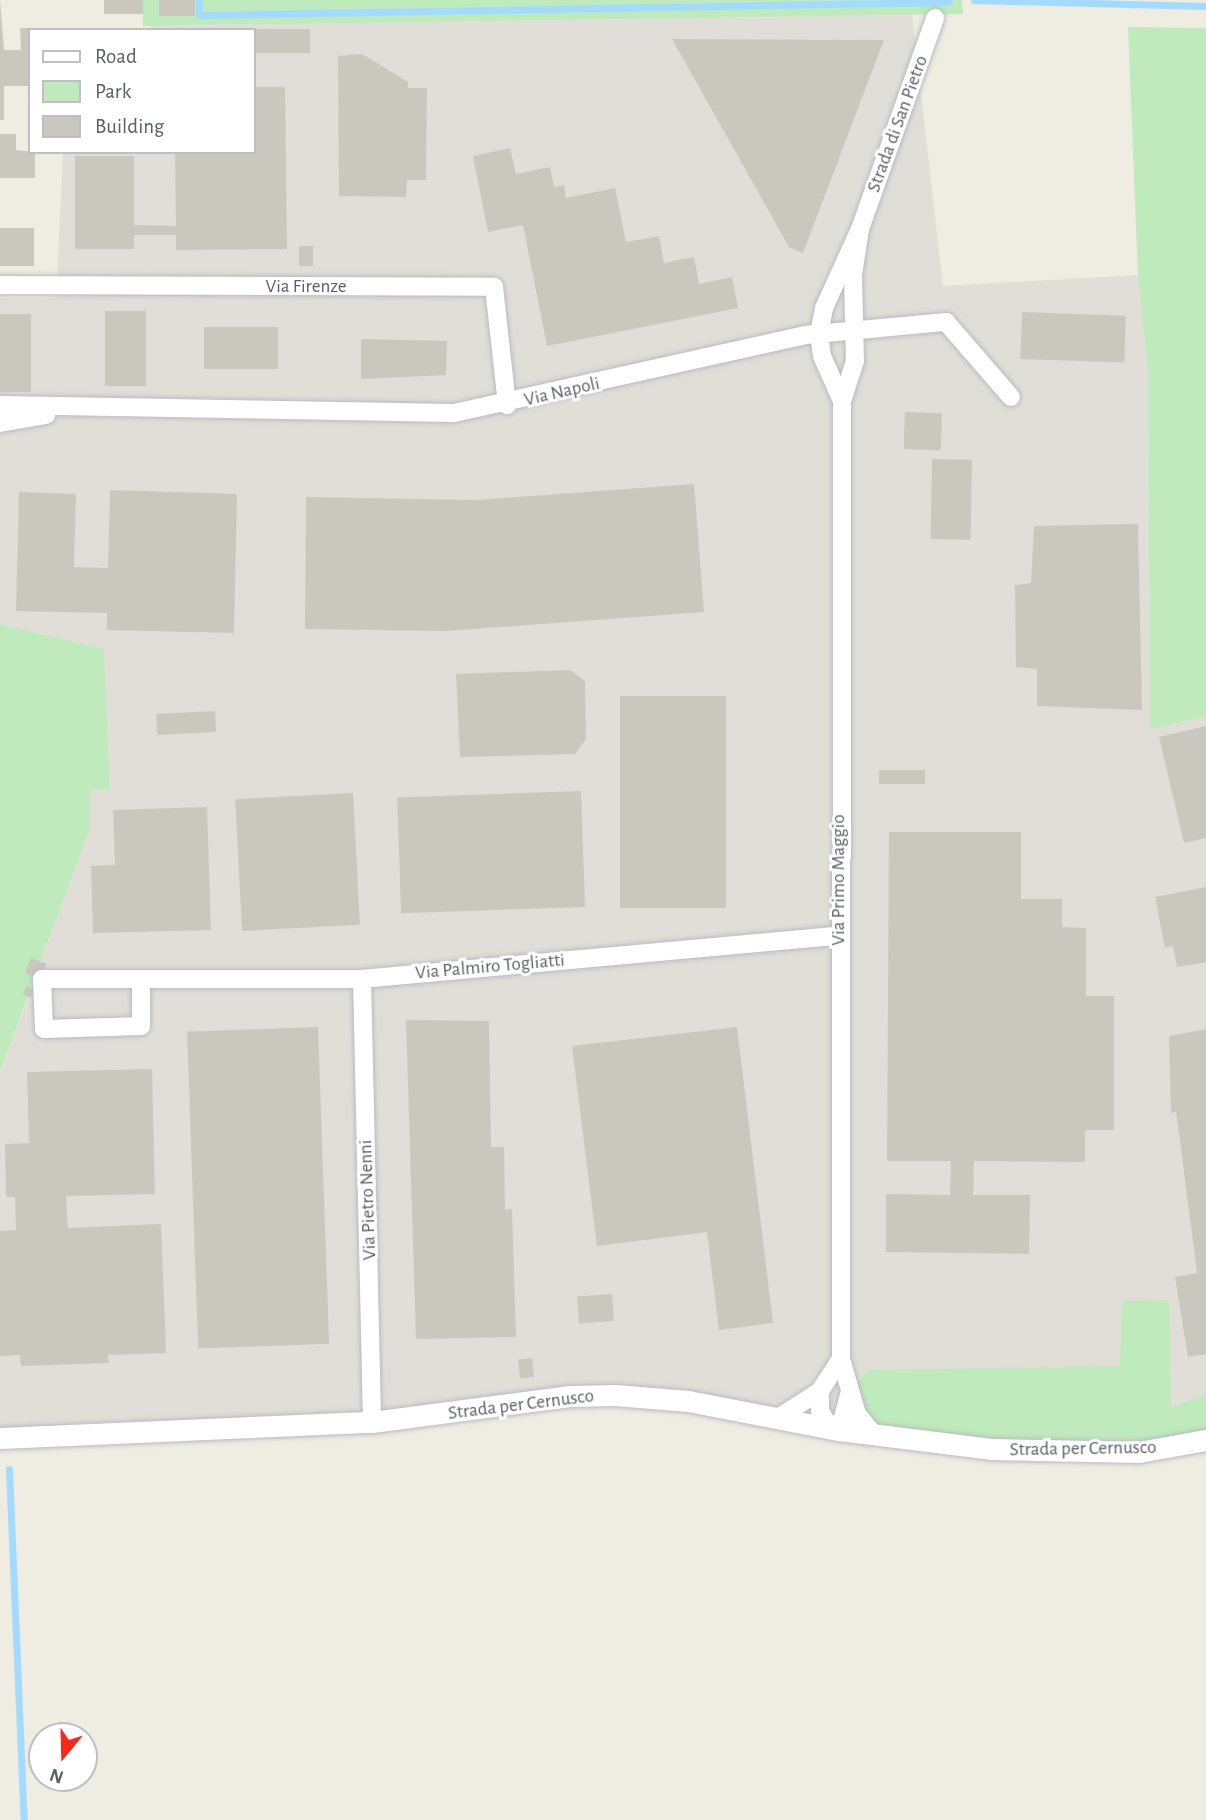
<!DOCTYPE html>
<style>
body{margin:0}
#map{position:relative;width:1206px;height:1820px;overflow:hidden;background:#efece2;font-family:"Alegreya Sans",sans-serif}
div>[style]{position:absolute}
.industrial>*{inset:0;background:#e0ded7}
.green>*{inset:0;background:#beeabc}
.stream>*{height:7px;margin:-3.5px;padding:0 3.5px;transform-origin:3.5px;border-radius:3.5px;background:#a3daff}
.building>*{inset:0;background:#cac7bf;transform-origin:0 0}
.roads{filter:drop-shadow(0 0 2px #b8bbc0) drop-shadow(0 0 2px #b8bbc0)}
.minor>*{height:18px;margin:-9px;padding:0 9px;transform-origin:9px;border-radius:9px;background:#fff}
.tertiary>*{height:21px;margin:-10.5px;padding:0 10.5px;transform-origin:10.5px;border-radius:10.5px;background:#fff}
span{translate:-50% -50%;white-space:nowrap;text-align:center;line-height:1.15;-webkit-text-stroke:6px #fff;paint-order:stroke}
.street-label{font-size:19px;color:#5b6065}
.legend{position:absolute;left:28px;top:28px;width:228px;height:126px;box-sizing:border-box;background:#fff;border:2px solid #bdbfc1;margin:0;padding:9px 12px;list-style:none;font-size:21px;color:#5b6065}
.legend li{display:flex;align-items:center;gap:14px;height:35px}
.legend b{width:35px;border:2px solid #bdbfc1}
.north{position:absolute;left:28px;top:1722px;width:70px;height:70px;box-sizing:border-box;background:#fff;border:2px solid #bdbfc1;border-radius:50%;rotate:199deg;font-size:19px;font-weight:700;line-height:28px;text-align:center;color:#5b6065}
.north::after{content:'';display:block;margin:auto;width:24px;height:32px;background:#fb271d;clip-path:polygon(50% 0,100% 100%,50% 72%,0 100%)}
</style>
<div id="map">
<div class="industrial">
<i style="clip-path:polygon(912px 15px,943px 286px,1138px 275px,1148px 373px,1150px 730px,1206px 716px,1206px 1437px,1044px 1451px,636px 1394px,368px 1423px,0 1440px,0 1074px,90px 828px,90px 790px,110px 789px,104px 649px,0 624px,0 298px,56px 298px,63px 152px,254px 152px,254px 30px,150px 30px,150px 26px)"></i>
</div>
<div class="green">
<i style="clip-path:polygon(143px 0,962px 0,963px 14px,143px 26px)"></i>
<i style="clip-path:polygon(1128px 27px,1206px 28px,1206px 716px,1150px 730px,1148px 373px,1138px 275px)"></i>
<i style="clip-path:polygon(0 624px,104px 649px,110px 789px,90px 790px,90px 828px,0 1072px)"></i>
<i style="clip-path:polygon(1169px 1300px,1171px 1407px,1206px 1395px,1206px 1439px,1162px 1448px,877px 1436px,853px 1393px,867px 1370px,1120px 1366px,1122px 1301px)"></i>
</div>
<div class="stream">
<i style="left:199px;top:0;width:15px;rotate:90deg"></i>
<i style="left:199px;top:15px;width:750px;rotate:-0.99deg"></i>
<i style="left:974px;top:0;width:232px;rotate:1.5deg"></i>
<i style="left:9px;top:1469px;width:351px;rotate:87.6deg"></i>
</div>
<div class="building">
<i style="clip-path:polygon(0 0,4px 50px,21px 50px,20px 28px,30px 28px,30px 86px,4px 86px,4px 120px,0 120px)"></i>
<i style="left:104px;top:0;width:39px;height:14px"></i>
<i style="left:159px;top:0;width:36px;height:16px"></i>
<i style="left:254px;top:29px;width:56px;height:24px"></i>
<i style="clip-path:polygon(672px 39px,884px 40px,803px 253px,789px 247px)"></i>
<i style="clip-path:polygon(362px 54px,408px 82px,408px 88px,427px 88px,426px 180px,407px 180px,406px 197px,339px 196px,338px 56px)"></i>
<i style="clip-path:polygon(254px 87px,285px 87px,287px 249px,176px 250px,176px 235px,134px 235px,134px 249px,75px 249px,75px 156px,134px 156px,134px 225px,176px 226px,175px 152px,254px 152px)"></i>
<i style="clip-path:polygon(0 134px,16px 134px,16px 150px,35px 152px,35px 178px,0 178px)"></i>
<i style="clip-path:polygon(510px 148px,516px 174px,550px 167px,554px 187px,564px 185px,566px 198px,615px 188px,626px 242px,659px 236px,664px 263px,694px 257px,699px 284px,732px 277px,738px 308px,547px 346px,523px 225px,488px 232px,473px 156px)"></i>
<i style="left:0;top:228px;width:34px;height:38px"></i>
<i style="left:299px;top:246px;width:14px;height:20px"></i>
<i style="left:105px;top:311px;width:41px;height:75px"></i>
<i style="left:1022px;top:312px;width:104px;height:47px;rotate:2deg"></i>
<i style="left:0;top:314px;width:31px;height:78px"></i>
<i style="left:204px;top:327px;width:74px;height:42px"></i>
<i style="clip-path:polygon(361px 339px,447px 341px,446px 375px,361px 379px)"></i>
<i style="left:905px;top:412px;width:37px;height:37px;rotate:2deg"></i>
<i style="left:932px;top:459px;width:40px;height:80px;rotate:1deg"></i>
<i style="clip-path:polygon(694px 484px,704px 612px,446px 631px,305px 629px,306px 497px,476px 500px)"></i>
<i style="clip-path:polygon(110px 490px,237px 494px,234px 633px,107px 630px,107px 613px,16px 611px,19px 492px,76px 494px,74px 567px,108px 568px)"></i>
<i style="clip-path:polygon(1138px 524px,1142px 710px,1037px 706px,1037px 669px,1016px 667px,1015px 585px,1031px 583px,1034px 526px)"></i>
<i style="clip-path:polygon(570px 670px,585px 681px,586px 739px,575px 754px,460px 757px,456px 674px)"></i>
<i style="left:726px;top:696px;width:212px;height:106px;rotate:90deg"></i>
<i style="left:215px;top:711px;width:21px;height:59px;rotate:87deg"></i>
<i style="clip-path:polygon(1206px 726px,1206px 838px,1184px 843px,1159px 737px)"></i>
<i style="left:879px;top:770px;width:46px;height:14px"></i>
<i style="left:581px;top:791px;width:116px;height:184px;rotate:88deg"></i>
<i style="left:353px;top:793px;width:132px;height:118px;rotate:87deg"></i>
<i style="clip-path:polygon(207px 807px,211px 930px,93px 933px,91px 866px,115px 865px,113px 810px)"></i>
<i style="clip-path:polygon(889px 832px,1021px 832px,1021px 899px,1062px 899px,1062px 927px,1086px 928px,1086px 996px,1114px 996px,1114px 1130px,1085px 1130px,1085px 1162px,974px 1161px,973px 1195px,1030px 1195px,1029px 1254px,886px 1252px,886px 1194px,950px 1195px,951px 1161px,887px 1161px)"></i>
<i style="clip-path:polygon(1206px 887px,1206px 962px,1177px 967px,1173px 946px,1165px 948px,1155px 897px)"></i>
<i style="left:31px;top:958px;width:17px;height:16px;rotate:21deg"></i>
<i style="left:26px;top:986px;width:9px;height:9px;rotate:21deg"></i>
<i style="clip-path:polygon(406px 1020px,489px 1021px,491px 1147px,504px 1147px,505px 1210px,512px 1209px,516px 1337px,416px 1339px)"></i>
<i style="left:318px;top:1027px;width:317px;height:131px;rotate:88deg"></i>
<i style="clip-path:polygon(737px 1027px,773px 1323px,719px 1330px,707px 1232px,597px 1246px,572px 1046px)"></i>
<i style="clip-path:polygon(1206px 1029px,1206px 1354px,1188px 1357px,1175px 1277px,1197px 1273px,1179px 1133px,1176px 1112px,1171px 1113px,1169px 1036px)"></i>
<i style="clip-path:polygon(152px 1069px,155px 1194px,66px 1196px,68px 1228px,161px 1224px,166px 1353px,108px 1355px,109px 1363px,21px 1366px,20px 1355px,0 1356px,0 1231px,16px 1230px,15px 1197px,6px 1197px,5px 1144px,29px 1143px,27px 1072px)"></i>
<i style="left:612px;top:1294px;width:27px;height:35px;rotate:86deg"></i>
<i style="left:532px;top:1358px;width:19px;height:14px;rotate:84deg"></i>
</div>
<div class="roads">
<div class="minor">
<i style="left:860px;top:229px;width:47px;rotate:98.7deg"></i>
<i style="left:853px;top:275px;width:86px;rotate:88.7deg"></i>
<i style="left:855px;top:361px;width:42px;rotate:108deg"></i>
<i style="left:842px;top:401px;width:958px;rotate:90.06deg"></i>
<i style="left:841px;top:1359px;width:57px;rotate:73.8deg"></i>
<i style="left:857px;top:1414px;width:27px;rotate:51deg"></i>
<i style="left:0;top:285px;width:494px;rotate:0.2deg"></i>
<i style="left:494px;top:287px;width:119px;rotate:83.7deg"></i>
<i style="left:842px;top:401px;width:49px;rotate:-114deg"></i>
<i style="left:822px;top:356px;width:22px;rotate:-98deg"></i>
<i style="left:819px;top:334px;width:26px;rotate:-79deg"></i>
<i style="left:824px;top:308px;width:87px;rotate:-65.5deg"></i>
<i style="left:860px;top:229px;width:224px;rotate:-70.4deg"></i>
<i style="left:0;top:405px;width:454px;rotate:1deg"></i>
<i style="left:454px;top:413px;width:360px;rotate:-12.5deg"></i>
<i style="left:805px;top:335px;width:142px;rotate:-5.3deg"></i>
<i style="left:946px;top:322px;width:99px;rotate:49.1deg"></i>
<i style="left:0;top:423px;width:47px;rotate:-9.9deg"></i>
<i style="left:141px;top:979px;width:47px;rotate:90deg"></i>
<i style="left:141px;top:1026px;width:97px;rotate:178.2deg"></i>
<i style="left:44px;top:1029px;width:50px;rotate:-92.3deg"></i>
<i style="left:42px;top:979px;width:320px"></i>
<i style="left:362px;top:979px;width:479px;rotate:-5.2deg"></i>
<i style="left:362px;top:979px;width:443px;rotate:88.7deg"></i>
<i style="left:820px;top:1391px;width:20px;rotate:90deg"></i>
<i style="left:820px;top:1411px;width:20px;rotate:60deg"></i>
<i style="left:830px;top:1428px;width:14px;rotate:-30deg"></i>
<i style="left:842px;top:1421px;width:30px;rotate:-75deg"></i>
<i style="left:778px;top:1418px;width:50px;rotate:-32.7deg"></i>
<i style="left:820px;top:1391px;width:38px;rotate:-57deg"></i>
</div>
<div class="tertiary">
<i style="left:0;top:1438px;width:372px;rotate:-2.5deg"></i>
<i style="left:372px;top:1422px;width:200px;rotate:-7.5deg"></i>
<i style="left:570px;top:1396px;width:45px;rotate:-1.3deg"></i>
<i style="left:615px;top:1395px;width:73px;rotate:4.7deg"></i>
<i style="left:688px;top:1401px;width:154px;rotate:10.9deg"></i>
<i style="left:839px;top:1430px;width:153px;rotate:7.1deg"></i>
<i style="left:991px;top:1449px;width:148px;rotate:1.2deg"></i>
<i style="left:1139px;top:1452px;width:68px;rotate:-10.2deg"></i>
</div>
</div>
<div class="street-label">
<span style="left:898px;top:124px;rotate:-70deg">Strada di San Pietro</span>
<span style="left:306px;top:287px">Via Firenze</span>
<span style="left:562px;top:392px;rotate:-13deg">Via Napoli</span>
<span style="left:839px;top:880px;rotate:-90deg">Via Primo Maggio</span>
<span style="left:490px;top:967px;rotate:-5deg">Via Palmiro Togliatti</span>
<span style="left:368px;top:1200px;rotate:-92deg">Via Pietro Nenni</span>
<span style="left:521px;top:1405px;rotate:-7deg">Strada per Cernusco</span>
<span style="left:1083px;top:1449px;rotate:-1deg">Strada per Cernusco</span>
</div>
<ul class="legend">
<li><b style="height:9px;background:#fff"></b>Road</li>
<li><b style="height:19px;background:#beeabc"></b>Park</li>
<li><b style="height:19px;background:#cac7bf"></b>Building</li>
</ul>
<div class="north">N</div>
</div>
